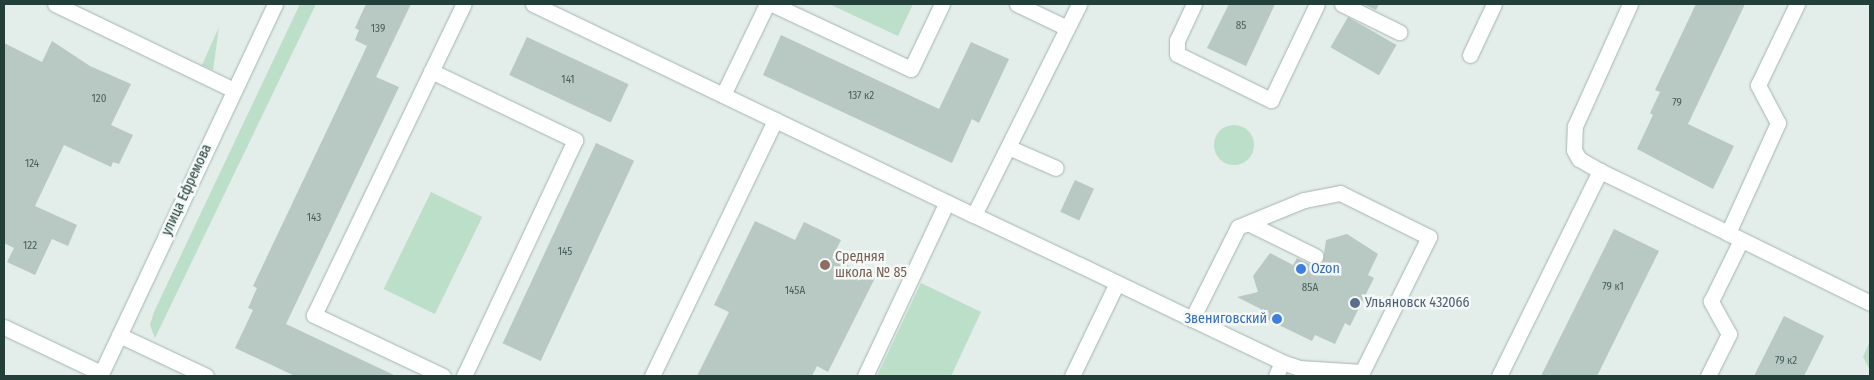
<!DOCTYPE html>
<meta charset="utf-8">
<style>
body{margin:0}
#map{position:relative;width:1874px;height:380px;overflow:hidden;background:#e3ede9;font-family:"Fira Sans Condensed",sans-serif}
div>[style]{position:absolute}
.green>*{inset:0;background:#bbdfc8;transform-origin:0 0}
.round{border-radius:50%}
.building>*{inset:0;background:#b8c8c3;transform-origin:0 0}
.roads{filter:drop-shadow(0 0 1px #a5b5b1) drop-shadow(0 0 1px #a5b5b1)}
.minor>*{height:15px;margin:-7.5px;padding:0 7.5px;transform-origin:7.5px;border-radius:7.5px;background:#fff}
.dots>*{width:14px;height:14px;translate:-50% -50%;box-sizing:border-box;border:2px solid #f4f9f7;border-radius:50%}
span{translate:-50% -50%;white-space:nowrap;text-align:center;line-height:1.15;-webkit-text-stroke:5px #f4f9f7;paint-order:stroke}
.number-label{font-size:11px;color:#48615c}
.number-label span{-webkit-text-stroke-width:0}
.street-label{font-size:14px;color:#223f3a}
.education-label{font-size:14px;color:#785e54}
.left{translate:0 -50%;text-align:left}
.shop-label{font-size:14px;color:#366cbe}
.right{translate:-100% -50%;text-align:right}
.service-label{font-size:14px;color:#4e5e75}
.frame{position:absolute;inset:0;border:5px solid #223f3a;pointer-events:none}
</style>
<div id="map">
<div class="green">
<i style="clip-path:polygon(300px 4px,316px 4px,155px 338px,150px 325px,154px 312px)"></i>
<i style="clip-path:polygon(829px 4px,913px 4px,898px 36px)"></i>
<i style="clip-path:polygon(219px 27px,213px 70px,202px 65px)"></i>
<i class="round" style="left:1214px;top:125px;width:40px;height:40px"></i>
<i style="left:431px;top:192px;width:57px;height:108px;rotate:26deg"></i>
<i style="clip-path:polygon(921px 283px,981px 312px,951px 376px,877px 376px)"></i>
<i style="clip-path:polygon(1870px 341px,1870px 370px,1863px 357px)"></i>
</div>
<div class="building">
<i style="clip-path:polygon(366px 4px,411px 4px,376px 77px,399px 87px,286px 324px,396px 376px,295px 376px,235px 348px,253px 310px,248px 308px,257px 288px,253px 286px,367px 46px,355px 40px,359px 30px,355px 28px)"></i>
<i style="clip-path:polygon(1229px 4px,1275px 4px,1246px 66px,1207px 48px)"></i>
<i style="clip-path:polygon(1363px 4px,1379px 4px,1376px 10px)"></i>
<i style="clip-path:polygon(1696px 4px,1745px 4px,1688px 124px,1734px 146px,1713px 189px,1637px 149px,1653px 115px,1650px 113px,1660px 92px,1655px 90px)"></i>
<i style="left:1348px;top:17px;width:56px;height:35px;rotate:30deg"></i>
<i style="clip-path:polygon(781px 35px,939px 109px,971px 42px,1009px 59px,979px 123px,972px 119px,952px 163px,763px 75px)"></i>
<i style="left:527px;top:37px;width:112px;height:42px;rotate:25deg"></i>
<i style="clip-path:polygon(52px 41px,90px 66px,131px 84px,111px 125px,133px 135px,119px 164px,113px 162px,111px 167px,64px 145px,35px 206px,77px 225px,68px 246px,52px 239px,35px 275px,7px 262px,14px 248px,4px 243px,4px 43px,42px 62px)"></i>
<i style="left:596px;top:143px;width:42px;height:221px;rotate:25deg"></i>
<i style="left:1075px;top:180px;width:21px;height:35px;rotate:25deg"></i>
<i style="clip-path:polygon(755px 221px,795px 240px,804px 222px,841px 240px,832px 258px,875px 278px,828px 372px,817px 366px,812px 376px,697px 376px,729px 312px,714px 305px)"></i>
<i style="clip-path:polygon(1614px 229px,1659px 251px,1597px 376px,1541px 376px)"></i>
<i style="clip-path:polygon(1347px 234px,1378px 254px,1368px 275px,1374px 278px,1350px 326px,1345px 323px,1335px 344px,1315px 335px,1312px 341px,1258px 315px,1261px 309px,1237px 297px,1258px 292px,1253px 276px,1270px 253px,1293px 265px,1297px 258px,1314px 266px,1323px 261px,1326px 240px)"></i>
<i style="clip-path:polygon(1784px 316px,1824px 336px,1804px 376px,1754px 376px)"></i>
</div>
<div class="roads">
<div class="minor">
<i style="left:55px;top:4px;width:199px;rotate:25.7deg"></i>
<i style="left:533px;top:4px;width:489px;rotate:25.6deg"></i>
<i style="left:974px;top:215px;width:117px;rotate:25.3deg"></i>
<i style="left:1080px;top:265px;width:124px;rotate:25.7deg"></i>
<i style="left:1192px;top:319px;width:100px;rotate:25.5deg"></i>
<i style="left:1282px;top:362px;width:18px;rotate:19deg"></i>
<i style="left:1299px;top:368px;width:63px;rotate:3.6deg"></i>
<i style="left:1362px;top:372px;width:151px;rotate:-63.6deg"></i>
<i style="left:1429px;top:237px;width:99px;rotate:-153.7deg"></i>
<i style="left:1340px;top:193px;width:37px;rotate:169deg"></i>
<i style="left:1304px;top:200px;width:71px;rotate:157.8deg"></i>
<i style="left:1238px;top:227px;width:103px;rotate:116.6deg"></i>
<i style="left:772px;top:4px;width:153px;rotate:25.1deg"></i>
<i style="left:911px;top:69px;width:72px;rotate:-64.5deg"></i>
<i style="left:1017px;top:4px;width:55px;rotate:25.6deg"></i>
<i style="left:1194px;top:4px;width:40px;rotate:115deg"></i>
<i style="left:1177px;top:40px;width:14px;rotate:90deg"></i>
<i style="left:1177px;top:54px;width:105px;rotate:26.1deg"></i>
<i style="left:1271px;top:100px;width:106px;rotate:-64.4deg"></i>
<i style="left:1342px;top:4px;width:64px;rotate:26.2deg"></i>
<i style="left:1470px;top:55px;width:56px;rotate:-64.8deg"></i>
<i style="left:431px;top:71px;width:160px;rotate:25.6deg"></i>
<i style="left:575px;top:140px;width:261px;rotate:115.2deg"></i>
<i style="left:723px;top:95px;width:101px;rotate:-64.2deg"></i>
<i style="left:1008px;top:147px;width:52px;rotate:23.6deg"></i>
<i style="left:1600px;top:171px;width:142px;rotate:25.8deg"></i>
<i style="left:1728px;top:233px;width:121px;rotate:-65.6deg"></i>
<i style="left:1778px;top:123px;width:43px;rotate:-117.8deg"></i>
<i style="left:1758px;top:85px;width:90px;rotate:-64.3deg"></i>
<i style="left:974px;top:215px;width:236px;rotate:-63.5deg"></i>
<i style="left:1248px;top:223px;width:75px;rotate:26.2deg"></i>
<i style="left:1728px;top:233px;width:158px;rotate:26.2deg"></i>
<i style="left:4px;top:327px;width:107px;rotate:25.4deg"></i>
<i style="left:119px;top:335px;width:96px;rotate:25.2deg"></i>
<i style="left:100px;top:376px;width:411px;rotate:-64.8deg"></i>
<i style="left:443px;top:376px;width:143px;rotate:-154.7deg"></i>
<i style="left:314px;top:315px;width:345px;rotate:-64.3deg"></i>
<i style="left:652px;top:376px;width:284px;rotate:-64.3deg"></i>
<i style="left:865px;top:376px;width:192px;rotate:-64.8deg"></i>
<i style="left:1072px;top:376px;width:103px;rotate:-64.2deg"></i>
<i style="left:1276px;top:376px;width:15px;rotate:-67deg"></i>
<i style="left:1499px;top:376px;width:229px;rotate:-63.8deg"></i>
<i style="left:1600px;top:171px;width:24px;rotate:-150deg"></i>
<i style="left:1579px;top:159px;width:10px;rotate:-119deg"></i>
<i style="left:1574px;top:150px;width:24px;rotate:-88deg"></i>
<i style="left:1575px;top:126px;width:134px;rotate:-65.7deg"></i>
<i style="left:1708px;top:376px;width:47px;rotate:-63.4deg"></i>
<i style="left:1729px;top:334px;width:38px;rotate:-119deg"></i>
<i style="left:1711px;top:301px;width:68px;rotate:-63.8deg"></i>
</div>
</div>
<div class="dots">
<i style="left:825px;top:265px;background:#8d6e63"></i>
<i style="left:1301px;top:269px;background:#3f7fe0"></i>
<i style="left:1355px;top:303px;background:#5c6f8a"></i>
<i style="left:1277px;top:319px;background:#3f7fe0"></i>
</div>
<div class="number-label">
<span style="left:1241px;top:26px">85</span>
<span style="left:378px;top:29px">139</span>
<span style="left:568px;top:80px">141</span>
<span style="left:861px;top:96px">137 к2</span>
<span style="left:99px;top:99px">120</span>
<span style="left:1677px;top:103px">79</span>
<span style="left:32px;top:164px">124</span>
<span style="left:314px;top:218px">143</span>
<span style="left:30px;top:246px">122</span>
<span style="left:565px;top:252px">145</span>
<span style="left:1613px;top:287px">79 к1</span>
<span style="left:1310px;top:288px">85А</span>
<span style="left:795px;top:291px">145А</span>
<span style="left:1786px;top:361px">79 к2</span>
</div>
<div class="street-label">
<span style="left:187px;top:190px;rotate:-65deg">улица Ефремова</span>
</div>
<div class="education-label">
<span class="left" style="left:835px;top:265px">Средняя<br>школа № 85</span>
</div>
<div class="shop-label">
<span class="left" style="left:1311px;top:269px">Ozon</span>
<span class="right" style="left:1267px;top:319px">Звениговский</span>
</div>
<div class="service-label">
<span class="left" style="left:1365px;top:303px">Ульяновск 432066</span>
</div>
<div class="frame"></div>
</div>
